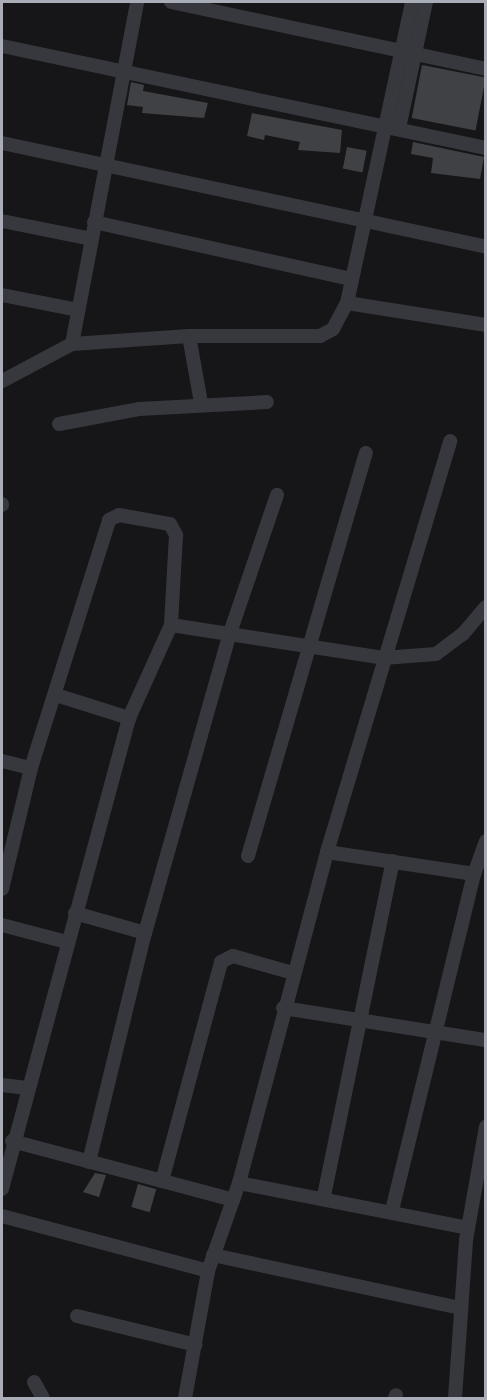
<!DOCTYPE html>
<style>
body{margin:0}
#map{position:relative;width:487px;height:1400px;overflow:hidden;background:#161618;font-family:Figtree,sans-serif}
div>[style]{position:absolute}
.building>*{inset:0;background:#404145;transform-origin:0 0}
.minor>*{height:14px;margin:-7px;padding:0 7px;transform-origin:7px;border-radius:7px;background:#37383d}
span{translate:-50% -50%;white-space:nowrap;text-align:center;line-height:1.15;-webkit-text-stroke:6px #111113;paint-order:stroke}
.frame{position:absolute;inset:0;border:3px solid #a8adb8;pointer-events:none}
</style>
<div id="map">
<div class="building">
<i style="left:422px;top:65px;width:65px;height:54px;rotate:11deg"></i>
<i style="clip-path:polygon(131px 82px,144px 85px,143px 91px,208px 103px,204px 118px,142px 113px,143px 107px,127px 105px)"></i>
<i style="clip-path:polygon(252px 113px,342px 130px,340px 153px,298px 150px,300px 142px,265px 135px,264px 140px,247px 136px)"></i>
<i style="clip-path:polygon(413px 142px,484px 157px,480px 179px,431px 173px,433px 158px,411px 154px)"></i>
<i style="left:347px;top:147px;width:20px;height:22px;rotate:11deg"></i>
<i style="clip-path:polygon(95px 1173px,106px 1175px,99px 1197px,83px 1192px)"></i>
<i style="left:138px;top:1184px;width:19px;height:24px;rotate:16deg"></i>
</div>
<div class="minor">
<i style="left:171px;top:2px;width:322px;rotate:12deg"></i>
<i style="left:2px;top:46px;width:495px;rotate:11.9deg"></i>
<i style="left:399px;top:128px;width:129px;rotate:-77.9deg"></i>
<i style="left:2px;top:143px;width:495px;rotate:12.1deg"></i>
<i style="left:2px;top:221px;width:91px;rotate:11.4deg"></i>
<i style="left:94px;top:222px;width:264px;rotate:12.5deg"></i>
<i style="left:2px;top:295px;width:77px;rotate:11.2deg"></i>
<i style="left:347px;top:303px;width:141px;rotate:9deg"></i>
<i style="left:189px;top:336px;width:68px;rotate:79.8deg"></i>
<i style="left:72px;top:344px;width:348px;rotate:-79.2deg"></i>
<i style="left:2px;top:381px;width:79px;rotate:-27.9deg"></i>
<i style="left:72px;top:344px;width:117px;rotate:-3.9deg"></i>
<i style="left:189px;top:336px;width:131px"></i>
<i style="left:320px;top:336px;width:15px;rotate:-28deg"></i>
<i style="left:333px;top:329px;width:30px;rotate:-62deg"></i>
<i style="left:347px;top:303px;width:308px;rotate:-77.8deg"></i>
<i style="left:59px;top:424px;width:81px;rotate:-10.6deg"></i>
<i style="left:139px;top:409px;width:128px;rotate:-3.1deg"></i>
<i style="left:2px;top:504px;width:1px;rotate:90deg"></i>
<i style="left:56px;top:695px;width:77px;rotate:17.5deg"></i>
<i style="left:2px;top:761px;width:30px;rotate:14deg"></i>
<i style="left:327px;top:852px;width:149px;rotate:8.5deg"></i>
<i style="left:474px;top:874px;width:346px;rotate:103.7deg"></i>
<i style="left:248px;top:856px;width:420px;rotate:-73.7deg"></i>
<i style="left:474px;top:874px;width:35px;rotate:-70deg"></i>
<i style="left:2px;top:889px;width:124px;rotate:-76.5deg"></i>
<i style="left:31px;top:768px;width:260px;rotate:-72.5deg"></i>
<i style="left:109px;top:520px;width:11px;rotate:-27deg"></i>
<i style="left:119px;top:515px;width:52px;rotate:10deg"></i>
<i style="left:170px;top:524px;width:13px;rotate:61deg"></i>
<i style="left:176px;top:535px;width:90px;rotate:93.2deg"></i>
<i style="left:75px;top:913px;width:73px;rotate:15.9deg"></i>
<i style="left:2px;top:925px;width:67px;rotate:14.7deg"></i>
<i style="left:283px;top:1008px;width:206px;rotate:9deg"></i>
<i style="left:2px;top:1085px;width:23px;rotate:7deg"></i>
<i style="left:12px;top:1141px;width:229px;rotate:14.9deg"></i>
<i style="left:89px;top:1162px;width:236px;rotate:-76.3deg"></i>
<i style="left:145px;top:933px;width:312px;rotate:-74.2deg"></i>
<i style="left:230px;top:633px;width:146px;rotate:-71.2deg"></i>
<i style="left:162px;top:1181px;width:227px;rotate:-74.9deg"></i>
<i style="left:221px;top:962px;width:13px;rotate:-27deg"></i>
<i style="left:233px;top:956px;width:62px;rotate:15.8deg"></i>
<i style="left:239px;top:1183px;width:233px;rotate:11.1deg"></i>
<i style="left:2px;top:1189px;width:488px;rotate:-74.9deg"></i>
<i style="left:129px;top:718px;width:102px;rotate:-65.7deg"></i>
<i style="left:171px;top:625px;width:215px;rotate:8.8deg"></i>
<i style="left:383px;top:658px;width:53px;rotate:-4.3deg"></i>
<i style="left:436px;top:654px;width:34px;rotate:-37deg"></i>
<i style="left:463px;top:634px;width:35px;rotate:-50deg"></i>
<i style="left:324px;top:1196px;width:342px;rotate:-78.4deg"></i>
<i style="left:2px;top:1216px;width:213px;rotate:14.9deg"></i>
<i style="left:213px;top:1255px;width:254px;rotate:12.1deg"></i>
<i style="left:77px;top:1316px;width:122px;rotate:13.7deg"></i>
<i style="left:34px;top:1382px;width:18px;rotate:61deg"></i>
<i style="left:185px;top:1398px;width:129px;rotate:-79.7deg"></i>
<i style="left:208px;top:1271px;width:93px;rotate:-70.6deg"></i>
<i style="left:239px;top:1183px;width:342px;rotate:-75.1deg"></i>
<i style="left:327px;top:852px;width:429px;rotate:-73.3deg"></i>
<i style="left:395px;top:1398px;width:3px;rotate:-72deg"></i>
<i style="left:455px;top:1398px;width:158px;rotate:-86deg"></i>
<i style="left:466px;top:1240px;width:115px;rotate:-80deg"></i>
</div>
<div class="frame"></div>
</div>
